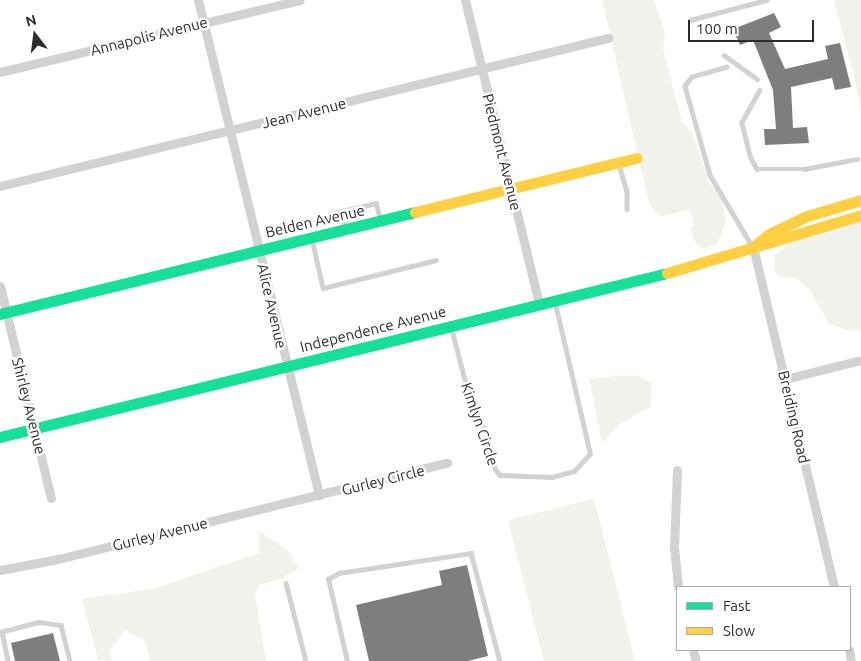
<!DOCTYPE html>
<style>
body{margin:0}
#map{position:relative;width:861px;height:661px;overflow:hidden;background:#fff;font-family:Ubuntu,sans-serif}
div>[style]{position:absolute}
.green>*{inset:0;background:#f0f3eb}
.building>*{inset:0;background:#7e7e7e}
.lane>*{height:4.5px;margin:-2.25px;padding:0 2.25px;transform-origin:2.25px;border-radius:2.25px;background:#d2d2d2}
.street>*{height:9px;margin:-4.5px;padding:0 4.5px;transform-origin:4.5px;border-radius:4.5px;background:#d2d2d2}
.fast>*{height:11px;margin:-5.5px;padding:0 5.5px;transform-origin:5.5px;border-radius:5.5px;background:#16e098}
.slow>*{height:11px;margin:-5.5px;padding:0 5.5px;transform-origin:5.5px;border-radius:5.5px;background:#ffcf43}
span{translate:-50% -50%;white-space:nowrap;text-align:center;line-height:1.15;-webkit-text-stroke:5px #fff;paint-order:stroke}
.street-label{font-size:15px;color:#2d2d2d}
.legend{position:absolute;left:676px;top:586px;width:175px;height:65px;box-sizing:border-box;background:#fff;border:1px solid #ababab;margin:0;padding:6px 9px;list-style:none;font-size:15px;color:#2d2d2d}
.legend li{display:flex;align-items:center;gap:10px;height:25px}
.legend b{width:25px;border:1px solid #ababab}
.north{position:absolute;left:10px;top:10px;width:50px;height:50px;-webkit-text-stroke:4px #fff;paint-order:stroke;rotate:345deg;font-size:14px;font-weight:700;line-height:20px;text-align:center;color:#2d2d2d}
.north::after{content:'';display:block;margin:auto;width:18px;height:22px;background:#2d2d2d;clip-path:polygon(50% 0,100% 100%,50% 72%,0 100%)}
.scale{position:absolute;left:688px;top:20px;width:126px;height:22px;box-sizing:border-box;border:2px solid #2d2d2d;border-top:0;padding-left:6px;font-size:15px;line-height:18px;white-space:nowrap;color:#2d2d2d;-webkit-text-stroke:4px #fff;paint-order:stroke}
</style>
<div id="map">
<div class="green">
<i style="clip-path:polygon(602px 0,654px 0,665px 33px,663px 49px,682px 122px,692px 132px,709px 182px,722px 198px,726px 221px,717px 245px,702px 249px,695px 242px,690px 227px,694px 226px,690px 209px,659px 217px,649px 203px)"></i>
<i style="clip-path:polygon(834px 0,861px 0,861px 115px,856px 83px)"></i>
<i style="clip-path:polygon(861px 221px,861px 330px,851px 331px,829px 324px,810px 290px,796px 278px,779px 277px,774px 269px,775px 255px,789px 244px,821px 230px)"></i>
<i style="clip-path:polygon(613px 376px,639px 376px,652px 384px,650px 407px,620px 424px,602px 443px,589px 379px)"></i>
<i style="clip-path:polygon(594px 499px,635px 661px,544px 661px,508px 520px)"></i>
<i style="clip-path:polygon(258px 530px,288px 551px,299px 568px,283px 578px,260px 585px,255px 595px,266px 661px,150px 661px,145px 641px,125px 630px,110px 651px,112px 661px,98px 660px,82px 599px,156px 588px,260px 553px)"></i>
</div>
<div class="building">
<i style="clip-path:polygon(774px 13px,781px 27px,769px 33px,785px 69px,828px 59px,825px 46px,840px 43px,851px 87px,835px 90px,832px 78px,791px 87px,793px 128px,807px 127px,809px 143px,765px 145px,764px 129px,776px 129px,773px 90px,753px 40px,740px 45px,733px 29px)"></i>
<i style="clip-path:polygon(467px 565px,488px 656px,468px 661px,369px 661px,356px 605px,442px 585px,439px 571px)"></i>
<i style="clip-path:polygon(53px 633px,60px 661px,15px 661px,11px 643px)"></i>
</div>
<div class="lane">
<i style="left:690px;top:20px;width:79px;rotate:-14.7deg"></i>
<i style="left:724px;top:55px;width:41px;rotate:36deg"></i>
<i style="left:727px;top:67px;width:36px;rotate:164deg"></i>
<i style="left:692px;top:77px;width:11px;rotate:128deg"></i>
<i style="left:685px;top:86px;width:92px;rotate:74.3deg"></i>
<i style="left:710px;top:175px;width:82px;rotate:59.4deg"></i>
<i style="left:760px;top:90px;width:38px;rotate:119deg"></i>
<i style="left:742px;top:123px;width:34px;rotate:76deg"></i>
<i style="left:750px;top:156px;width:15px;rotate:62deg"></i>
<i style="left:757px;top:169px;width:47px"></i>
<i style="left:804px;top:169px;width:54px;rotate:-10.7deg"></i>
<i style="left:619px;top:164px;width:29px;rotate:74deg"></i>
<i style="left:627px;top:192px;width:17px;rotate:90deg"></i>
<i style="left:327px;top:215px;width:16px;rotate:-15deg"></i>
<i style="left:345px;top:228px;width:17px;rotate:-100deg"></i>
<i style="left:342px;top:211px;width:35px;rotate:-13deg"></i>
<i style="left:376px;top:203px;width:18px;rotate:74deg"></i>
<i style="left:312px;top:239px;width:50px;rotate:77.3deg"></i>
<i style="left:323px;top:288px;width:116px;rotate:-13.9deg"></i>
<i style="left:451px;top:326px;width:91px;rotate:75.4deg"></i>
<i style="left:474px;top:414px;width:20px;rotate:53deg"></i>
<i style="left:486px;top:430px;width:40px;rotate:77deg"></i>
<i style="left:495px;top:469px;width:8px;rotate:50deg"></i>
<i style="left:500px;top:475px;width:52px;rotate:2.2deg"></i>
<i style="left:552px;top:477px;width:23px;rotate:-15deg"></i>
<i style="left:574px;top:471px;width:23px;rotate:-47deg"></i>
<i style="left:590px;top:454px;width:155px;rotate:-103.1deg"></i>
<i style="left:286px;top:583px;width:81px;rotate:75.6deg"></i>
<i style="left:0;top:632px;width:40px;rotate:-14.4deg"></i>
<i style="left:39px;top:622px;width:22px;rotate:8deg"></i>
<i style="left:61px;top:625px;width:37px;rotate:76deg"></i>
<i style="left:2px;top:632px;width:30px;rotate:78deg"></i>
<i style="left:347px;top:661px;width:84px;rotate:-103deg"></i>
<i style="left:328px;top:579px;width:13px;rotate:-29deg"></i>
<i style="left:339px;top:573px;width:134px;rotate:-8.6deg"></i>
<i style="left:471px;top:553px;width:112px;rotate:75deg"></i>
</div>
<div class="street">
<i style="left:198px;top:0;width:510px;rotate:76.26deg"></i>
<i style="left:465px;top:0;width:312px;rotate:76.3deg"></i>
<i style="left:0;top:72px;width:308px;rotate:-13.5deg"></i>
<i style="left:0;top:186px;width:626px;rotate:-13.68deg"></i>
<i style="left:753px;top:247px;width:350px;rotate:76.6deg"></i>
<i style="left:0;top:286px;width:218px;rotate:76.5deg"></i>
<i style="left:785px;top:379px;width:78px;rotate:-14deg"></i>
<i style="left:677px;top:470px;width:77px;rotate:92.2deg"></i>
<i style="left:674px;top:547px;width:40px;rotate:84.3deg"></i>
<i style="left:0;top:570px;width:59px;rotate:-10.7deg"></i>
<i style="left:58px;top:559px;width:401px;rotate:-13.9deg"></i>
<i style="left:693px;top:650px;width:11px;rotate:75deg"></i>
<i style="left:849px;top:650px;width:11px;rotate:80deg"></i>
</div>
<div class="fast">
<i style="left:0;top:314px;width:427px;rotate:-13.8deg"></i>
<i style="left:0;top:437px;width:687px;rotate:-13.81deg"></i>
</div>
<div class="slow">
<i style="left:415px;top:212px;width:228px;rotate:-13.7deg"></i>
<i style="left:753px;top:247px;width:21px;rotate:-39deg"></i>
<i style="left:769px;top:234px;width:42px;rotate:-25.3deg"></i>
<i style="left:807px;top:216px;width:56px;rotate:-16.5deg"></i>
<i style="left:667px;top:273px;width:202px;rotate:-16.6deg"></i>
</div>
<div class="street-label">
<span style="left:149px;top:36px;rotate:-14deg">Annapolis Avenue</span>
<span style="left:304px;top:113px;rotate:-14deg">Jean Avenue</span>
<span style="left:502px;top:152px;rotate:76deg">Piedmont Avenue</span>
<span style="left:315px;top:221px;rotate:-13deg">Belden Avenue</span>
<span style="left:272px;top:306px;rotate:77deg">Alice Avenue</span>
<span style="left:373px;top:329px;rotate:-14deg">Independence Avenue</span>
<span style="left:29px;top:406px;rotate:76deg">Shirley Avenue</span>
<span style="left:794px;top:417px;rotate:77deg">Breiding Road</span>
<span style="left:480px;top:424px;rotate:71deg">Kimlyn Circle</span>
<span style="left:383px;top:480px;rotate:-14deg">Gurley Circle</span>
<span style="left:160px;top:534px;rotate:-14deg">Gurley Avenue</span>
</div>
<ul class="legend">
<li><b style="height:6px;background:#16e098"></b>Fast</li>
<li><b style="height:6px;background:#ffcf43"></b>Slow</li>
</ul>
<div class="north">N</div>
<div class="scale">100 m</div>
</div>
